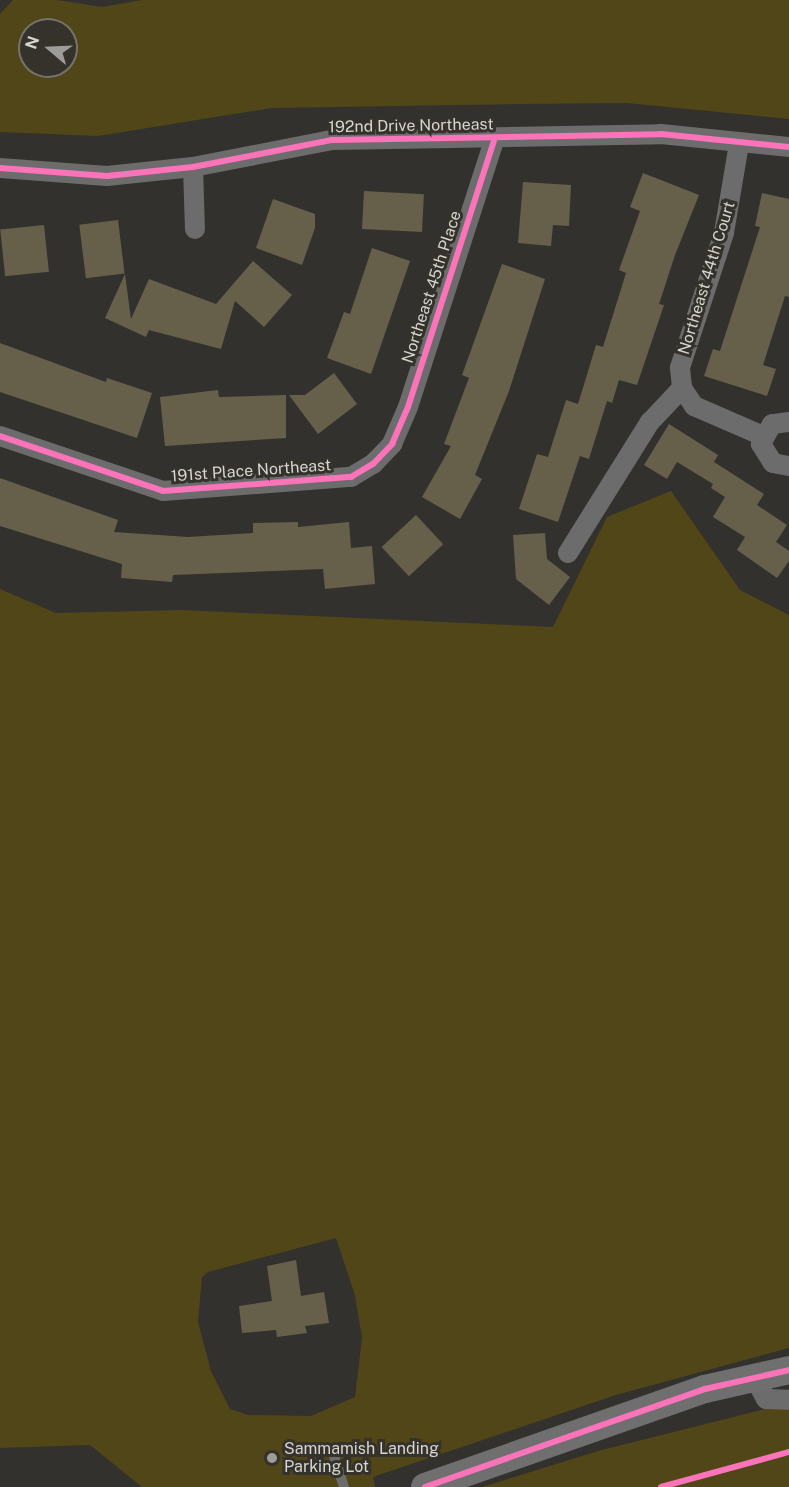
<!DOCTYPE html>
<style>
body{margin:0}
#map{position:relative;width:789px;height:1487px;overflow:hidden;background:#32312d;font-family:"Public Sans",sans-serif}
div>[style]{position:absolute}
.green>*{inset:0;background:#514617}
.building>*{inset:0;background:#66604b;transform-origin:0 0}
.lane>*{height:10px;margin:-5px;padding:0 5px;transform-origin:5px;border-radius:5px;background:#6d6c6d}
.street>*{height:20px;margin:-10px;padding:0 10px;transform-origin:10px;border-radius:10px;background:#6d6c6d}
.secondary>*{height:28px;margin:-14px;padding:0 14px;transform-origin:14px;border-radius:14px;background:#6e6f6e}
.cycleway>*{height:6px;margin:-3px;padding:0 3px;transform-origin:3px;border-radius:3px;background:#fb73b8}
.dots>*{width:16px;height:16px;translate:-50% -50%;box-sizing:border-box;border:3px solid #34322b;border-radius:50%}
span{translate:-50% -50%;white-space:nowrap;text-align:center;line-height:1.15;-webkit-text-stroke:6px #34322b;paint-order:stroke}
.street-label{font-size:16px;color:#d6d5d1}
.poi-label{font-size:16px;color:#d6d5d1}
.left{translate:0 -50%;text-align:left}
.north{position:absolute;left:18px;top:18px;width:60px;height:60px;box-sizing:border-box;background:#34322b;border:2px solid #75736d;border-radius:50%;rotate:289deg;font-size:16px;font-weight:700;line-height:24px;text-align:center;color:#d6d5d1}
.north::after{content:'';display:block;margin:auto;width:21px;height:27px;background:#9d9c98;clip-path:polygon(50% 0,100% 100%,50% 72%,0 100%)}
</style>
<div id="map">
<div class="green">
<i style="clip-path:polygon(evenodd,13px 0,57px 0,102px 7px,142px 0,789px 0,789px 119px,627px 103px,520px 104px,272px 108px,98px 136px,0 132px,0 14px,13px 0,30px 30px,66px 30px,66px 66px,30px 66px,30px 30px)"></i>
<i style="clip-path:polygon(evenodd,671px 491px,740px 590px,789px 615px,789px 1348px,616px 1395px,373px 1477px,375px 1487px,142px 1487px,90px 1445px,0 1448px,0 589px,56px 613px,182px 610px,553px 627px,607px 517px,671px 491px,336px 1238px,355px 1295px,362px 1338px,355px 1397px,311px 1416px,248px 1415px,230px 1409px,211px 1371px,198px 1322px,202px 1277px,208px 1272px,336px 1238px)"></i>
<i style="clip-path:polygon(789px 1403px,789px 1487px,482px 1487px,598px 1451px)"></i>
</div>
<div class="building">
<i style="clip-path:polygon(643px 173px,699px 195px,675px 255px,659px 304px,664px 305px,637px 385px,619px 380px,612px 403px,607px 401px,589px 459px,580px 456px,558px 522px,519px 509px,537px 454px,548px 457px,566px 400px,578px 404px,596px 345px,603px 347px,626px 273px,619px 270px,640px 211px,630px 207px)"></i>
<i style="clip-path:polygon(523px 182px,571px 185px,569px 226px,553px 225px,551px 246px,518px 243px)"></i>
<i style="left:364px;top:191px;width:60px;height:38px;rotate:3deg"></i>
<i style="clip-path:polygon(762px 193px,789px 199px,789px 297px,785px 296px,763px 365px,776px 369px,767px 396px,704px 376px,713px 349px,720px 351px,760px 227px,755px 226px)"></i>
<i style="clip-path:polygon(273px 199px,315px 214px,315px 228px,302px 265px,256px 248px)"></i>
<i style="left:118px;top:220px;width:54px;height:39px;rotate:83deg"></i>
<i style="left:44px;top:225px;width:47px;height:44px;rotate:84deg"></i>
<i style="clip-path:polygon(372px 248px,410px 261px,371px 374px,327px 358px,344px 312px,350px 314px)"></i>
<i style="clip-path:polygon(253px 261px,292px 295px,264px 327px,235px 301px,221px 349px,149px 330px,146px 337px,105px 318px,125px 274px,131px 319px,149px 279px,216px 304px)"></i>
<i style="clip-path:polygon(502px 264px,545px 279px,509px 391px,475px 475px,482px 479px,460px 519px,422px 497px,451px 446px,444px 444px,469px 378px,462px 375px)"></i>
<i style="clip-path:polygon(0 343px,106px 382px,107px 378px,152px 393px,137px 438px,0 392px)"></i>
<i style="clip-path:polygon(334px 373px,357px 404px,318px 434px,289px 395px,305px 395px)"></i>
<i style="clip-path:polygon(218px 390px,219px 397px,286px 395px,286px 438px,165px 446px,160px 397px)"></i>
<i style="clip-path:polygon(669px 424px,718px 455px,714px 462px,764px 494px,757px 505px,787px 525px,776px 542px,789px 551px,789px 561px,777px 578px,737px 550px,745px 537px,713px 517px,725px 497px,711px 488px,713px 484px,677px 462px,667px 479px,644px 465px)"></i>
<i style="clip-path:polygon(0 478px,118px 520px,114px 532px,188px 537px,253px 533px,253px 523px,298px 522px,298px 527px,349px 522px,351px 548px,372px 546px,375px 584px,325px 589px,323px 569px,173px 575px,172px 582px,121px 578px,122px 564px,0 526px)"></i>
<i style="left:416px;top:515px;width:40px;height:47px;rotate:47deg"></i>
<i style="clip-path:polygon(545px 533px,547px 559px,570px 577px,549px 605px,516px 579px,513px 535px)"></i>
<i style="clip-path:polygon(296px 1260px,301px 1296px,324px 1292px,329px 1323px,305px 1326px,307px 1333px,277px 1337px,276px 1330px,242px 1333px,239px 1306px,272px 1301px,267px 1266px)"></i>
</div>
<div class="lane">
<i style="left:332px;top:1450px;width:39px;rotate:72deg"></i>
</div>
<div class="street">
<i style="left:739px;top:144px;width:90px;rotate:99.6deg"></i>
<i style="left:724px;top:233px;width:142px;rotate:108.1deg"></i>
<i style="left:680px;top:368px;width:20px;rotate:84deg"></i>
<i style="left:682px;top:388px;width:22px;rotate:56deg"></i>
<i style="left:694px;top:406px;width:75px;rotate:23.5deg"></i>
<i style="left:193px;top:167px;width:62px;rotate:88.2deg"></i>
<i style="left:0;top:168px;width:107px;rotate:4.3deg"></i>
<i style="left:107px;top:176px;width:86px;rotate:-6deg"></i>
<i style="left:193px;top:167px;width:142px;rotate:-11deg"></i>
<i style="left:332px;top:140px;width:329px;rotate:-1deg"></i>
<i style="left:661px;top:134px;width:129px;rotate:5.8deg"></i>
<i style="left:789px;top:422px;width:17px;rotate:173deg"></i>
<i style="left:772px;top:424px;width:23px;rotate:119deg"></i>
<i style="left:761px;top:444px;width:22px;rotate:58deg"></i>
<i style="left:773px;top:463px;width:16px;rotate:11deg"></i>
<i style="left:0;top:436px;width:172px;rotate:18.6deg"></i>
<i style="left:163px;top:491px;width:189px;rotate:-4.3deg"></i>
<i style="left:351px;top:477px;width:26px;rotate:-31deg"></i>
<i style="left:373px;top:464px;width:28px;rotate:-46deg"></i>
<i style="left:392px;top:444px;width:40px;rotate:-66.6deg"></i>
<i style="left:408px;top:407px;width:283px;rotate:-72.1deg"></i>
<i style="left:568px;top:553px;width:155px;rotate:-58deg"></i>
<i style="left:650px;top:422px;width:47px;rotate:-46.7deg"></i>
<i style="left:754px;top:1377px;width:25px;rotate:61deg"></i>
<i style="left:766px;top:1399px;width:23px;rotate:2deg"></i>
</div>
<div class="secondary">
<i style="left:425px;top:1487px;width:297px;rotate:-19.3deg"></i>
<i style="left:705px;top:1389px;width:86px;rotate:-12.7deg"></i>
</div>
<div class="cycleway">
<i style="left:0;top:168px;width:107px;rotate:4.3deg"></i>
<i style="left:107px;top:176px;width:86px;rotate:-6deg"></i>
<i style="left:193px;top:167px;width:142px;rotate:-11deg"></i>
<i style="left:332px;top:140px;width:329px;rotate:-1deg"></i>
<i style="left:661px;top:134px;width:129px;rotate:5.8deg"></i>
<i style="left:0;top:436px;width:172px;rotate:18.6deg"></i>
<i style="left:163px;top:491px;width:189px;rotate:-4.3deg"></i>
<i style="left:351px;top:477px;width:26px;rotate:-31deg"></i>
<i style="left:373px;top:464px;width:28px;rotate:-46deg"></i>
<i style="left:392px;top:444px;width:40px;rotate:-66.6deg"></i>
<i style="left:408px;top:407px;width:283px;rotate:-72.1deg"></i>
<i style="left:425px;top:1487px;width:297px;rotate:-19.3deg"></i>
<i style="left:705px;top:1389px;width:86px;rotate:-12.7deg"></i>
<i style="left:661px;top:1487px;width:133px;rotate:-15.3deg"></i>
</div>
<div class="dots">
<i style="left:272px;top:1458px;background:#9d9c98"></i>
</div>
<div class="street-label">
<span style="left:411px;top:126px;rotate:-1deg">192nd Drive Northeast</span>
<span style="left:707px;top:278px;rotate:-73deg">Northeast 44th Court</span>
<span style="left:432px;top:287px;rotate:-72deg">Northeast 45th Place</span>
<span style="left:251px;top:471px;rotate:-4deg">191st Place Northeast</span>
</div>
<div class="poi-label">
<span class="left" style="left:284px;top:1458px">Sammamish Landing<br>Parking Lot</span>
</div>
<div class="north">N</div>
</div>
